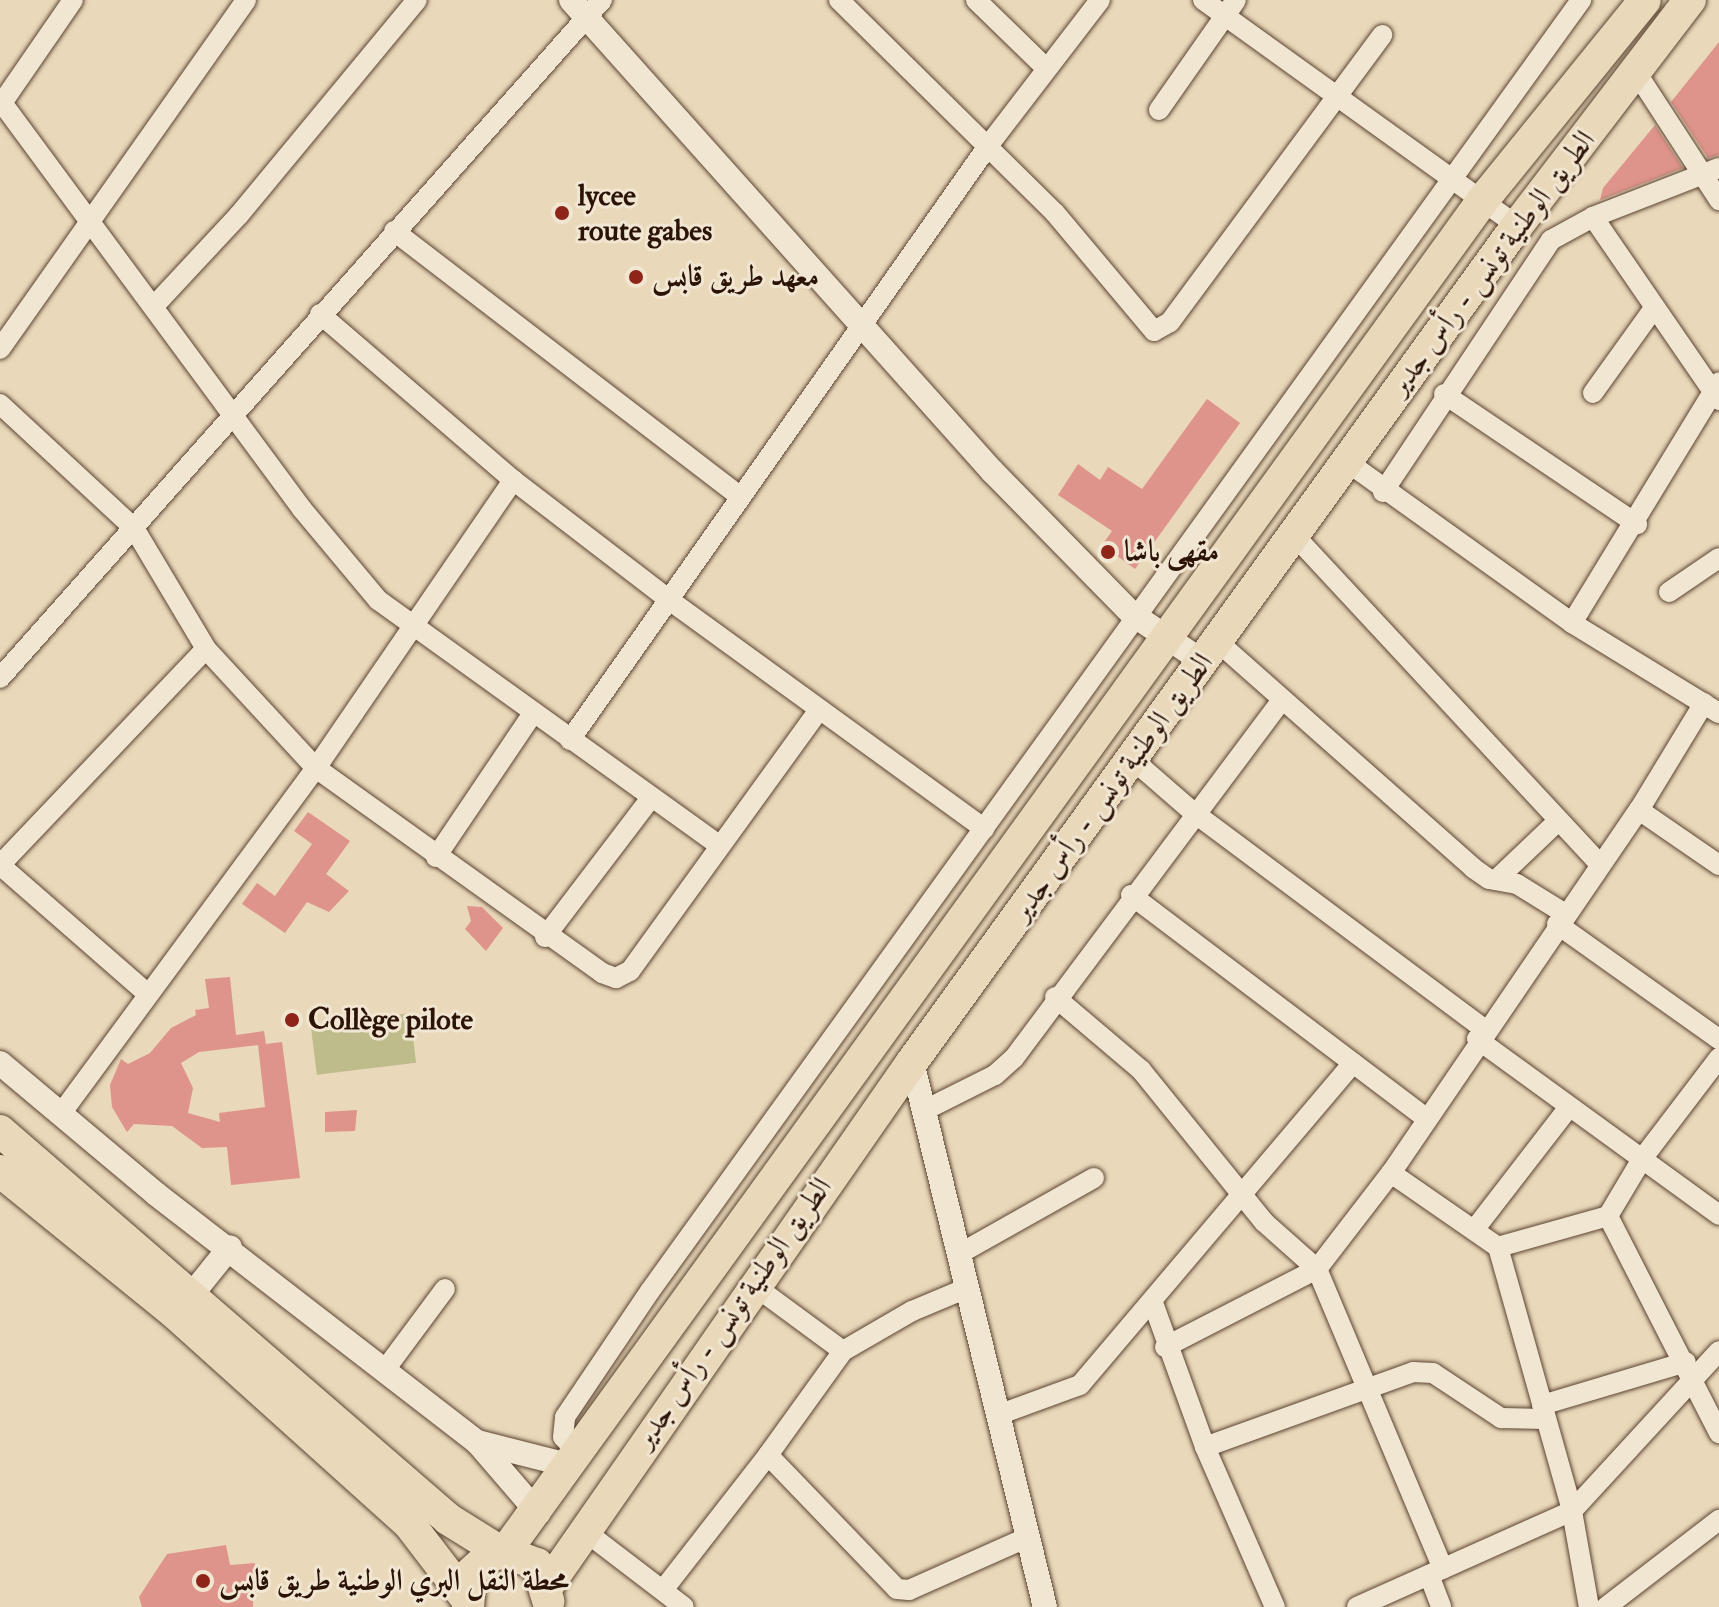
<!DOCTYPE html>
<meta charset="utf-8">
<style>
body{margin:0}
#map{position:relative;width:1719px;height:1607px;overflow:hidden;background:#ead8ba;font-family:"IM FELL Double Pica",Amiri,serif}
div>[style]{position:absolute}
.green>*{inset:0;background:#bebc8b;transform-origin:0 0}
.building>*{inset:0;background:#de948b}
.roads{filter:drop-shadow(0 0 2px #5b4432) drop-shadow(0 0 2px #5b4432)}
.minor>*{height:20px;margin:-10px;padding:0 10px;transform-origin:10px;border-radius:10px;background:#f1e6d2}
.tertiary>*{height:24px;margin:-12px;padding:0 12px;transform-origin:12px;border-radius:12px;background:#f1e6d2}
.primary>*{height:32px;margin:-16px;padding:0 16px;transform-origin:16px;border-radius:16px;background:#ead8ba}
.trunk>*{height:32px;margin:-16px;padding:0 16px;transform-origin:16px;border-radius:16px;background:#ead8ba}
.dots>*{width:22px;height:22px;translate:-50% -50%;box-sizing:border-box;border:4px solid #f1e6d2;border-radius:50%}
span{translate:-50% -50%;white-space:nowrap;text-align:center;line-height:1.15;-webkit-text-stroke:6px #f1e6d2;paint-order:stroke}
.poi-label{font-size:30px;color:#2b1305;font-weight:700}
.left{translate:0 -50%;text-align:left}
.street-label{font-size:30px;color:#2b1305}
</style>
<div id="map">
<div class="green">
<i style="left:410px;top:1013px;width:50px;height:100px;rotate:83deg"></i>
</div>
<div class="building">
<i style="clip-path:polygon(1719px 42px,1719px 155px,1708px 158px,1671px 102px)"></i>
<i style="clip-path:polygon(1655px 125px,1683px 168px,1600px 200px,1603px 188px)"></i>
<i style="clip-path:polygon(1207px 399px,1240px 423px,1135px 569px,1102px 545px,1112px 531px,1058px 495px,1078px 464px,1100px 480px,1108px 467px,1142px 489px)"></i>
<i style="clip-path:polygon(308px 812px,350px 841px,326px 874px,349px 891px,329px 912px,307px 902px,285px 933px,242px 904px,257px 883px,275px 896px,312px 844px,294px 831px)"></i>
<i style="clip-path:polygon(467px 906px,482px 907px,503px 928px,486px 951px,465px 929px,471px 921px)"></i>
<i style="clip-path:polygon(230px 977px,236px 1035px,264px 1031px,266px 1044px,199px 1052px,181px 1063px,193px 1088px,188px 1113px,220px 1122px,219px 1113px,265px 1107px,258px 1045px,282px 1042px,300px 1178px,231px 1185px,227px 1147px,202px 1148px,172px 1126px,134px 1124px,127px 1132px,112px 1107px,110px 1085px,121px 1059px,128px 1064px,150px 1053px,171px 1028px,196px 1015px,195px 1010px,209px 1008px,205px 979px)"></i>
<i style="clip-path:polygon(357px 1110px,355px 1131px,325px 1132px,325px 1112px)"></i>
<i style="clip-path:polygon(226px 1545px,230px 1565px,255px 1563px,253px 1607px,142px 1607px,139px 1597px,167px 1554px)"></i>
</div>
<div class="roads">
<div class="minor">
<i style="left:839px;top:0;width:303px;rotate:44.6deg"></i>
<i style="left:1055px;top:213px;width:154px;rotate:50deg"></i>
<i style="left:1154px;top:331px;width:18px;rotate:-29deg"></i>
<i style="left:1170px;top:322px;width:357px;rotate:-53.5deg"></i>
<i style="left:976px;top:0;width:98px;rotate:44.2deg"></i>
<i style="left:1203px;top:0;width:387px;rotate:35.7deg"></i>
<i style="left:1636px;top:72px;width:153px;rotate:57deg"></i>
<i style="left:0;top:100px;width:508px;rotate:53.56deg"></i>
<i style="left:302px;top:509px;width:119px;rotate:50.1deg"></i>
<i style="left:378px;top:600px;width:418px;rotate:35.7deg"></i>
<i style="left:2px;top:103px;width:125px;rotate:-55.4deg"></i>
<i style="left:1159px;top:110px;width:134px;rotate:-55deg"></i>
<i style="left:1593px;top:217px;width:222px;rotate:55.5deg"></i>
<i style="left:394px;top:231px;width:437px;rotate:37.5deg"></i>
<i style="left:155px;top:305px;width:123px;rotate:-47deg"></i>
<i style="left:239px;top:215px;width:279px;rotate:-50.4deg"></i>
<i style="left:320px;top:314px;width:255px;rotate:40.7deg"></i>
<i style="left:513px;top:480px;width:195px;rotate:37.5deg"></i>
<i style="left:668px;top:599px;width:391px;rotate:36deg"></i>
<i style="left:0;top:349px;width:427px;rotate:-54.8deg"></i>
<i style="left:1593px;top:393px;width:105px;rotate:-54.3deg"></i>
<i style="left:1444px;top:394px;width:233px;rotate:34deg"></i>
<i style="left:0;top:404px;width:183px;rotate:42.8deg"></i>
<i style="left:134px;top:528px;width:141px;rotate:59.2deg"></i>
<i style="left:206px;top:649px;width:162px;rotate:47.3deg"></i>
<i style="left:316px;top:768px;width:352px;rotate:35.6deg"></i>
<i style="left:602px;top:973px;width:15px;rotate:20deg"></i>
<i style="left:616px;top:978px;width:16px;rotate:-27deg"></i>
<i style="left:630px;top:971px;width:322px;rotate:-54.1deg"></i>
<i style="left:1346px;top:461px;width:278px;rotate:35.6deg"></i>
<i style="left:1572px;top:623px;width:172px;rotate:31.5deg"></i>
<i style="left:1383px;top:492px;width:303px;rotate:-56.3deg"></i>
<i style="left:1551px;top:240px;width:48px;rotate:-28.7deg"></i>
<i style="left:1593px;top:217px;width:135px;rotate:-21.3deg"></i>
<i style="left:1293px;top:534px;width:449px;rotate:47.1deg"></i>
<i style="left:1669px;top:592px;width:60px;rotate:-34.2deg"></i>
<i style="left:1572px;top:623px;width:282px;rotate:-58.6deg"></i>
<i style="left:1218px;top:642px;width:341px;rotate:41.5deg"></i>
<i style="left:1473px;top:868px;width:19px;rotate:35deg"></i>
<i style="left:1489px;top:879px;width:28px;rotate:10deg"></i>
<i style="left:1517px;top:884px;width:55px;rotate:31.7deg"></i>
<i style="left:0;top:678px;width:907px;rotate:-48.4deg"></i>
<i style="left:570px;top:740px;width:726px;rotate:-54.87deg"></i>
<i style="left:988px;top:146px;width:184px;rotate:-52.5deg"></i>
<i style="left:1132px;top:759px;width:81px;rotate:41deg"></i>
<i style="left:1193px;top:812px;width:363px;rotate:36.7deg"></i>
<i style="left:1639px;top:810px;width:97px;rotate:34.5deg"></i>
<i style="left:436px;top:857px;width:174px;rotate:-56deg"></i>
<i style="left:0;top:865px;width:298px;rotate:-46.4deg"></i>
<i style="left:0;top:865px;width:196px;rotate:41.1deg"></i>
<i style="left:1496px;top:880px;width:86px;rotate:-43.6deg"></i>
<i style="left:1131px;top:895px;width:368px;rotate:37.1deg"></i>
<i style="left:1557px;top:924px;width:199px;rotate:35.4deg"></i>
<i style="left:545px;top:937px;width:175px;rotate:-52.7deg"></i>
<i style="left:1055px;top:997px;width:113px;rotate:40.3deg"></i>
<i style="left:1141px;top:1070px;width:196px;rotate:51deg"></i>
<i style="left:1264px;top:1222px;width:71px;rotate:41.6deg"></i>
<i style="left:1317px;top:1269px;width:325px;rotate:67.2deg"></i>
<i style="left:1477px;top:1039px;width:299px;rotate:36deg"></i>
<i style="left:923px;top:1111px;width:80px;rotate:-26.6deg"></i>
<i style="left:995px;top:1075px;width:25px;rotate:-42deg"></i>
<i style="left:1014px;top:1058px;width:446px;rotate:-53.2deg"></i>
<i style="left:60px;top:1115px;width:431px;rotate:-53.6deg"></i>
<i style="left:316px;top:768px;width:349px;rotate:-55.6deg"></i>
<i style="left:1391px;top:1173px;width:130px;rotate:34.7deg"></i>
<i style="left:1498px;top:1247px;width:114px;rotate:-15.7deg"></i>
<i style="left:1608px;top:1216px;width:244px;rotate:62.9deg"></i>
<i style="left:1608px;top:1216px;width:66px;rotate:-59.2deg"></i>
<i style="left:1642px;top:1159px;width:127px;rotate:-52.7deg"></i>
<i style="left:1474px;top:1230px;width:155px;rotate:-52.3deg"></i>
<i style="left:1498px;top:1247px;width:274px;rotate:74.3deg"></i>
<i style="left:1572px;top:1511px;width:97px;rotate:80deg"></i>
<i style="left:959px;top:1254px;width:155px;rotate:-29.4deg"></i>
<i style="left:752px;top:1284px;width:113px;rotate:36.4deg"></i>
<i style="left:967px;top:1288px;width:60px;rotate:157.3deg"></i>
<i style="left:912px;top:1311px;width:80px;rotate:149.9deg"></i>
<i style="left:843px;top:1351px;width:128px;rotate:125.8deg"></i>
<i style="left:768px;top:1455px;width:186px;rotate:46.1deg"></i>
<i style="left:897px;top:1589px;width:12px;rotate:5deg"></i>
<i style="left:909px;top:1590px;width:130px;rotate:-24deg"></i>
<i style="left:1153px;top:1303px;width:153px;rotate:70.1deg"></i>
<i style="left:1205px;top:1447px;width:175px;rotate:66.4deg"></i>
<i style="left:1165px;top:1347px;width:171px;rotate:-27.2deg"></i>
<i style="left:1317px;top:1269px;width:121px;rotate:-52.4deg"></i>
<i style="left:1391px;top:1173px;width:440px;rotate:-55.7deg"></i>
<i style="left:1639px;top:810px;width:125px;rotate:-58.7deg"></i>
<i style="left:384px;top:1371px;width:102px;rotate:-53.4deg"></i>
<i style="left:1542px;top:1405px;width:150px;rotate:-16.6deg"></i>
<i style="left:998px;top:1415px;width:87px;rotate:-20.1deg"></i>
<i style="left:1080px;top:1385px;width:422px;rotate:-49.7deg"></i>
<i style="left:1205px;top:1447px;width:221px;rotate:-19.8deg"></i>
<i style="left:1413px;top:1372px;width:20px;rotate:3deg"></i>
<i style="left:1433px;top:1373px;width:82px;rotate:33.5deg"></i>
<i style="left:1501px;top:1418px;width:44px;rotate:1.3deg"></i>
<i style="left:579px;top:1454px;width:23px;rotate:-133deg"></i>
<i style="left:563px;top:1437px;width:20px;rotate:-84deg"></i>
<i style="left:565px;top:1417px;width:152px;rotate:-56deg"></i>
<i style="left:650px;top:1291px;width:1592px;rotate:-54.2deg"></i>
<i style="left:582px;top:1529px;width:128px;rotate:37.4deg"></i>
<i style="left:1429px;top:1575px;width:34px;rotate:69deg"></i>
<i style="left:663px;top:1590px;width:171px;rotate:-52.1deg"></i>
<i style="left:1357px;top:1607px;width:235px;rotate:-24.1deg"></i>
<i style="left:1572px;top:1511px;width:217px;rotate:-47.4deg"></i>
<i style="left:1606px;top:1607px;width:143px;rotate:-37.6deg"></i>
</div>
<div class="tertiary">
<i style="left:571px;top:0;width:632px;rotate:48.21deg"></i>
<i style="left:992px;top:471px;width:200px;rotate:45.6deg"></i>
<i style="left:1132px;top:614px;width:84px;rotate:33.9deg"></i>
<i style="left:912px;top:1062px;width:561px;rotate:76.29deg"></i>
<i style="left:0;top:1063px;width:204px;rotate:40deg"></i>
<i style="left:156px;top:1194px;width:406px;rotate:37.7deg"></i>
<i style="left:477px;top:1442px;width:94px;rotate:49.3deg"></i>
<i style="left:181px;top:1308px;width:78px;rotate:-51.2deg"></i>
<i style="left:477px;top:1442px;width:97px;rotate:14.3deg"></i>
</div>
<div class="primary">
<i style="left:505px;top:1552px;width:1669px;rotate:-54.12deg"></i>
<i style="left:1483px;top:200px;width:257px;rotate:-51deg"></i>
<i style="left:548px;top:1585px;width:637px;rotate:-55.16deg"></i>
<i style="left:912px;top:1062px;width:1032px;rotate:-54.11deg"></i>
<i style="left:1517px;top:226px;width:285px;rotate:-52.6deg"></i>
<i style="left:468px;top:1607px;width:34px;rotate:-85deg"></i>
<i style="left:471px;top:1573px;width:25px;rotate:-43deg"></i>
<i style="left:489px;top:1556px;width:16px;rotate:-14deg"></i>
<i style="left:505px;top:1552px;width:34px;rotate:21deg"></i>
<i style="left:537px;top:1564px;width:39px;rotate:73deg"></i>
</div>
<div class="trunk">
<i style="left:0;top:1131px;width:593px;rotate:40.89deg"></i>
<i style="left:448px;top:1519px;width:62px;rotate:31.9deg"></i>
<i style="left:0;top:1171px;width:227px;rotate:39.1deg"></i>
<i style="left:176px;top:1314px;width:315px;rotate:42deg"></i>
<i style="left:410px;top:1525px;width:92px;rotate:52.5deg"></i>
</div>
</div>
<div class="dots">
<i style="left:562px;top:213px;background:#8f2418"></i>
<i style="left:636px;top:277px;background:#8f2418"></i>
<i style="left:1108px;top:552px;background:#8f2418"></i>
<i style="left:292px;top:1020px;background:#8f2418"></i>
<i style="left:203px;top:1581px;background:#8f2418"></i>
</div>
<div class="poi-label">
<span class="left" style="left:578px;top:213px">lycee<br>route gabes</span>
<span class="left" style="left:652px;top:277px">معهد طريق قابس</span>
<span class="left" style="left:1124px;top:552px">مقهى باشا</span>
<span class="left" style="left:308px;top:1020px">Collège pilote</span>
<span class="left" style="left:219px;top:1581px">محطة النقل البري الوطنية طريق قابس</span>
</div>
<div class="street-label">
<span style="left:1492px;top:263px;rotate:-53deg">الطريق الوطنية تونس - رأس جدير</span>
<span style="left:1112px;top:787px;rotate:-54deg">الطريق الوطنية تونس - رأس جدير</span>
<span style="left:733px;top:1313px;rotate:-55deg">الطريق الوطنية تونس - رأس جدير</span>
</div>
</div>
